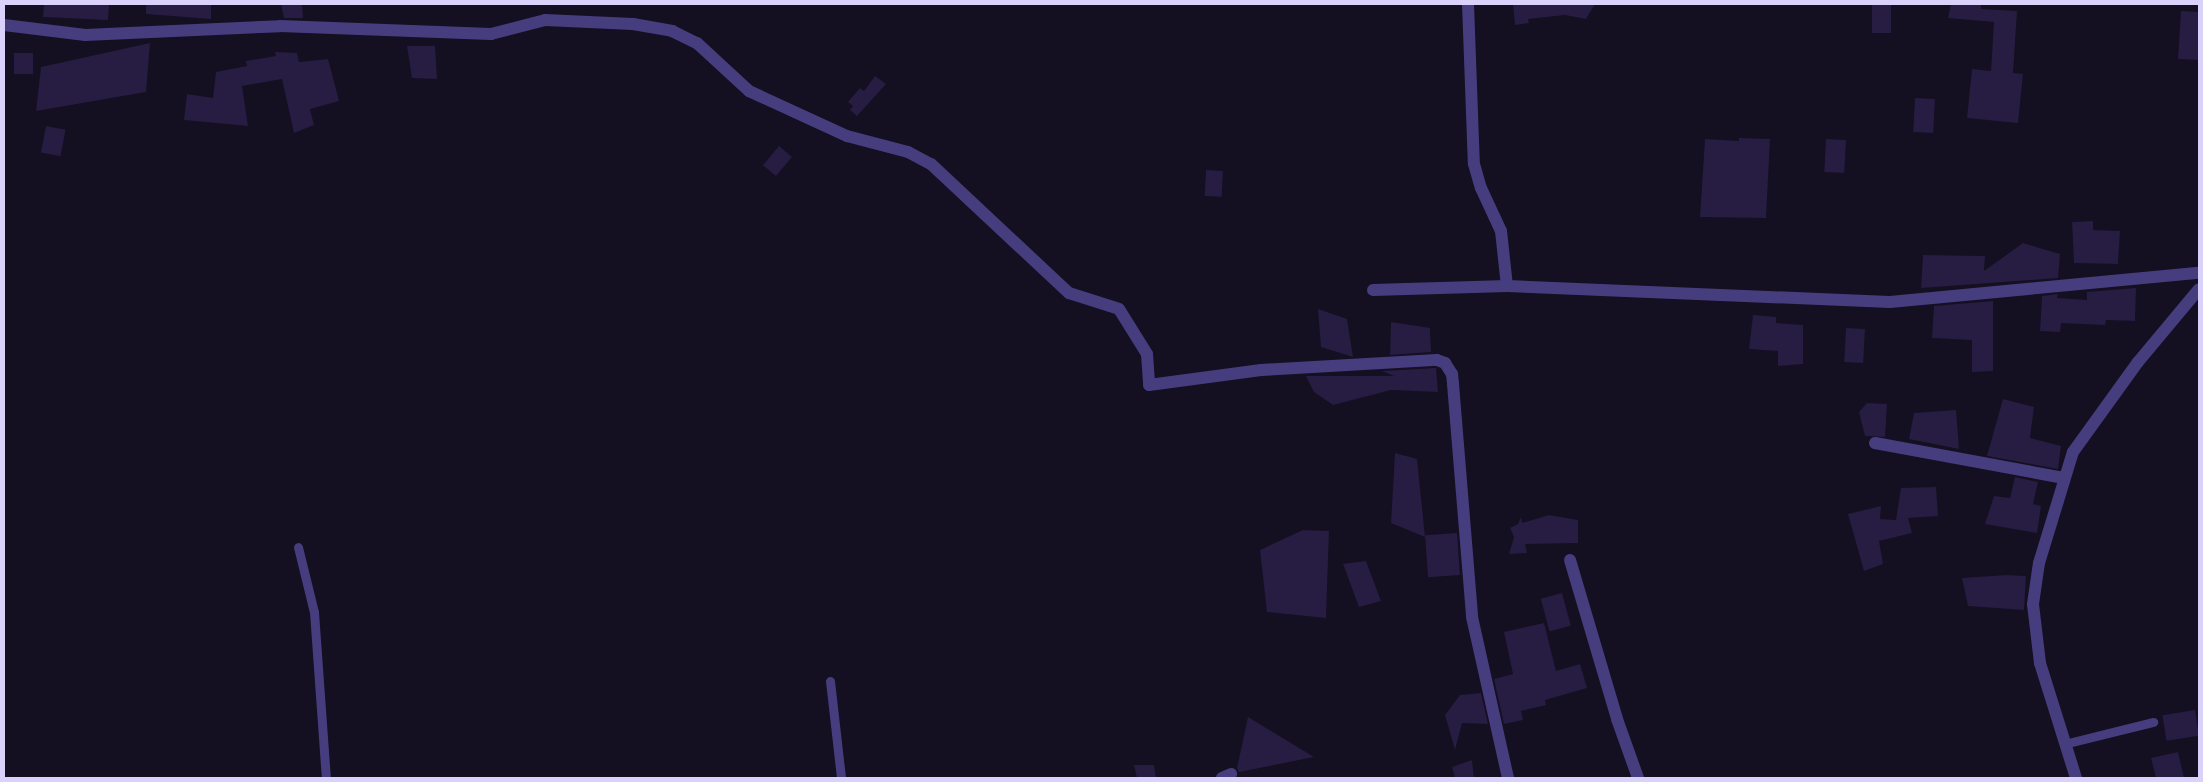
<!DOCTYPE html>
<style>
body{margin:0}
#map{position:relative;width:2203px;height:782px;overflow:hidden;background:#140f21;font-family:Cabin,sans-serif}
div>[style]{position:absolute}
.building>*{inset:0;background:#271c41;transform-origin:0 0}
.lane>*{height:9px;margin:-4.5px;padding:0 4.5px;transform-origin:4.5px;border-radius:4.5px;background:#463d7e}
.street>*{height:12px;margin:-6px;padding:0 6px;transform-origin:6px;border-radius:6px;background:#463d7e}
span{translate:-50% -50%;white-space:nowrap;text-align:center;line-height:1.15;-webkit-text-stroke:5px #140f21;paint-order:stroke}
.frame{position:absolute;inset:0;border:5px solid #dbd2fc;pointer-events:none}
</style>
<div id="map">
<div class="building">
<i style="clip-path:polygon(44px 4px,109px 4px,108px 20px,43px 17px)"></i>
<i style="clip-path:polygon(146px 4px,211px 4px,211px 19px,146px 14px)"></i>
<i style="clip-path:polygon(281px 4px,302px 4px,303px 18px,284px 18px)"></i>
<i style="clip-path:polygon(1513px 4px,1595px 4px,1586px 19px,1565px 15px,1528px 19px,1529px 23px,1515px 25px)"></i>
<i style="left:1872px;top:4px;width:19px;height:29px"></i>
<i style="clip-path:polygon(1951px 4px,1981px 4px,1981px 9px,2017px 11px,2013px 73px,2023px 74px,2018px 123px,1967px 118px,1972px 69px,1991px 71px,1994px 22px,1948px 18px)"></i>
<i style="clip-path:polygon(2181px 11px,2199px 12px,2199px 60px,2178px 59px)"></i>
<i style="clip-path:polygon(150px 43px,146px 92px,36px 111px,41px 67px)"></i>
<i style="clip-path:polygon(407px 46px,435px 46px,437px 79px,412px 78px)"></i>
<i style="clip-path:polygon(275px 52px,297px 53px,299px 62px,328px 59px,339px 101px,310px 109px,314px 125px,294px 133px,282px 79px,242px 86px,248px 126px,184px 120px,187px 94px,213px 98px,216px 72px,247px 66px,246px 61px,276px 56px)"></i>
<i style="left:14px;top:53px;width:19px;height:21px"></i>
<i style="clip-path:polygon(875px 76px,886px 84px,857px 116px,850px 110px,853px 106px,848px 102px,860px 88px,864px 91px)"></i>
<i style="left:1915px;top:98px;width:20px;height:34px;rotate:3deg"></i>
<i style="left:46px;top:126px;width:20px;height:27px;rotate:11deg"></i>
<i style="clip-path:polygon(1739px 138px,1770px 139px,1766px 218px,1700px 217px,1705px 139px,1739px 141px)"></i>
<i style="left:1826px;top:139px;width:20px;height:33px;rotate:3deg"></i>
<i style="left:779px;top:146px;width:17px;height:25px;rotate:40deg"></i>
<i style="left:1206px;top:170px;width:17px;height:26px;rotate:3deg"></i>
<i style="clip-path:polygon(2093px 221px,2093px 230px,2120px 231px,2118px 264px,2074px 263px,2072px 222px)"></i>
<i style="clip-path:polygon(2023px 243px,2060px 254px,2058px 278px,1921px 288px,1923px 255px,1985px 256px,1984px 271px)"></i>
<i style="clip-path:polygon(2136px 288px,2135px 321px,2106px 320px,2105px 325px,2061px 323px,2060px 332px,2040px 331px,2042px 296px,2058px 294px,2057px 298px,2087px 300px,2087px 292px)"></i>
<i style="clip-path:polygon(1993px 301px,1993px 371px,1972px 372px,1972px 340px,1932px 338px,1934px 306px)"></i>
<i style="clip-path:polygon(1318px 309px,1347px 319px,1353px 357px,1321px 347px)"></i>
<i style="clip-path:polygon(1753px 315px,1776px 317px,1776px 323px,1803px 325px,1803px 364px,1778px 366px,1778px 351px,1749px 349px)"></i>
<i style="clip-path:polygon(1391px 322px,1430px 328px,1431px 352px,1390px 355px)"></i>
<i style="left:1846px;top:328px;width:19px;height:34px;rotate:3deg"></i>
<i style="clip-path:polygon(1436px 368px,1438px 392px,1391px 390px,1333px 405px,1314px 392px,1306px 376px,1394px 376px,1382px 371px)"></i>
<i style="clip-path:polygon(2003px 399px,2034px 407px,2030px 438px,2061px 446px,2058px 469px,1987px 456px)"></i>
<i style="clip-path:polygon(1867px 403px,1887px 404px,1885px 437px,1865px 436px,1859px 412px)"></i>
<i style="clip-path:polygon(1956px 410px,1959px 449px,1909px 439px,1914px 413px)"></i>
<i style="clip-path:polygon(1395px 453px,1417px 459px,1425px 537px,1391px 523px)"></i>
<i style="clip-path:polygon(2015px 477px,2038px 482px,2033px 504px,2041px 506px,2037px 533px,1985px 524px,1994px 496px,2010px 498px)"></i>
<i style="clip-path:polygon(1936px 487px,1938px 516px,1908px 518px,1912px 533px,1879px 541px,1883px 564px,1864px 571px,1848px 514px,1881px 506px,1880px 519px,1896px 520px,1901px 488px)"></i>
<i style="clip-path:polygon(1549px 515px,1578px 520px,1578px 543px,1525px 544px,1527px 553px,1509px 554px,1514px 537px,1510px 528px,1518px 524px,1521px 517px,1522px 523px)"></i>
<i style="clip-path:polygon(1303px 530px,1329px 531px,1326px 618px,1267px 612px,1260px 550px)"></i>
<i style="left:1457px;top:533px;width:42px;height:32px;rotate:86deg"></i>
<i style="clip-path:polygon(1366px 561px,1381px 601px,1359px 607px,1343px 564px)"></i>
<i style="clip-path:polygon(2006px 575px,2026px 576px,2024px 610px,1968px 606px,1962px 578px)"></i>
<i style="left:1562px;top:593px;width:34px;height:22px;rotate:75deg"></i>
<i style="clip-path:polygon(1544px 623px,1556px 671px,1580px 664px,1587px 688px,1545px 700px,1546px 705px,1521px 711px,1523px 720px,1504px 724px,1494px 679px,1513px 674px,1504px 632px)"></i>
<i style="clip-path:polygon(1481px 693px,1488px 724px,1462px 723px,1455px 750px,1445px 715px,1460px 695px)"></i>
<i style="left:2195px;top:710px;width:26px;height:33px;rotate:81deg"></i>
<i style="clip-path:polygon(1248px 717px,1314px 757px,1239px 772px,1237px 768px)"></i>
<i style="clip-path:polygon(2178px 752px,2184px 778px,2156px 778px,2151px 758px)"></i>
<i style="clip-path:polygon(1472px 760px,1474px 778px,1455px 778px,1452px 767px)"></i>
<i style="clip-path:polygon(1134px 765px,1154px 765px,1156px 778px,1137px 778px)"></i>
</div>
<div class="lane">
<i style="left:298px;top:547px;width:67px;rotate:76.2deg"></i>
<i style="left:314px;top:612px;width:166px;rotate:85.9deg"></i>
<i style="left:830px;top:681px;width:98px;rotate:83.5deg"></i>
<i style="left:2064px;top:744px;width:92px;rotate:-13.9deg"></i>
</div>
<div class="street">
<i style="left:1468px;top:4px;width:160px;rotate:87.9deg"></i>
<i style="left:1474px;top:164px;width:25px;rotate:74deg"></i>
<i style="left:1481px;top:188px;width:47px;rotate:65.1deg"></i>
<i style="left:1501px;top:231px;width:55px;rotate:83.8deg"></i>
<i style="left:1507px;top:286px;width:383px;rotate:2.4deg"></i>
<i style="left:1890px;top:302px;width:310px;rotate:-5.4deg"></i>
<i style="left:4px;top:25px;width:82px;rotate:7deg"></i>
<i style="left:85px;top:35px;width:195px;rotate:-2.6deg"></i>
<i style="left:280px;top:26px;width:211px;rotate:2.2deg"></i>
<i style="left:491px;top:34px;width:56px;rotate:-14.5deg"></i>
<i style="left:545px;top:20px;width:88px;rotate:2.6deg"></i>
<i style="left:633px;top:24px;width:40px;rotate:10deg"></i>
<i style="left:672px;top:31px;width:28px;rotate:26deg"></i>
<i style="left:697px;top:43px;width:71px;rotate:42.7deg"></i>
<i style="left:749px;top:91px;width:108px;rotate:24.7deg"></i>
<i style="left:847px;top:136px;width:63px;rotate:14.7deg"></i>
<i style="left:908px;top:152px;width:26px;rotate:28deg"></i>
<i style="left:931px;top:164px;width:189px;rotate:43.1deg"></i>
<i style="left:1069px;top:293px;width:52px;rotate:17.7deg"></i>
<i style="left:1119px;top:309px;width:53px;rotate:58.1deg"></i>
<i style="left:1147px;top:354px;width:31px;rotate:86deg"></i>
<i style="left:1149px;top:385px;width:113px;rotate:-7.6deg"></i>
<i style="left:1261px;top:370px;width:176px;rotate:-3.3deg"></i>
<i style="left:1437px;top:360px;width:9px;rotate:21deg"></i>
<i style="left:1445px;top:363px;width:13px;rotate:58deg"></i>
<i style="left:1452px;top:374px;width:10px;rotate:84deg"></i>
<i style="left:1453px;top:384px;width:234px;rotate:85.3deg"></i>
<i style="left:1472px;top:617px;width:165px;rotate:77.4deg"></i>
<i style="left:1373px;top:290px;width:134px;rotate:-1.7deg"></i>
<i style="left:1875px;top:443px;width:192px;rotate:10.5deg"></i>
<i style="left:1570px;top:560px;width:166px;rotate:73.5deg"></i>
<i style="left:1617px;top:719px;width:63px;rotate:70.4deg"></i>
<i style="left:1222px;top:778px;width:10px;rotate:-24deg"></i>
<i style="left:2076px;top:778px;width:121px;rotate:-107.4deg"></i>
<i style="left:2040px;top:663px;width:59px;rotate:-96.8deg"></i>
<i style="left:2033px;top:604px;width:41px;rotate:-81.7deg"></i>
<i style="left:2039px;top:563px;width:116px;rotate:-73deg"></i>
<i style="left:2073px;top:452px;width:111px;rotate:-54.2deg"></i>
<i style="left:2138px;top:362px;width:95px;rotate:-50.1deg"></i>
</div>
<div class="frame"></div>
</div>
